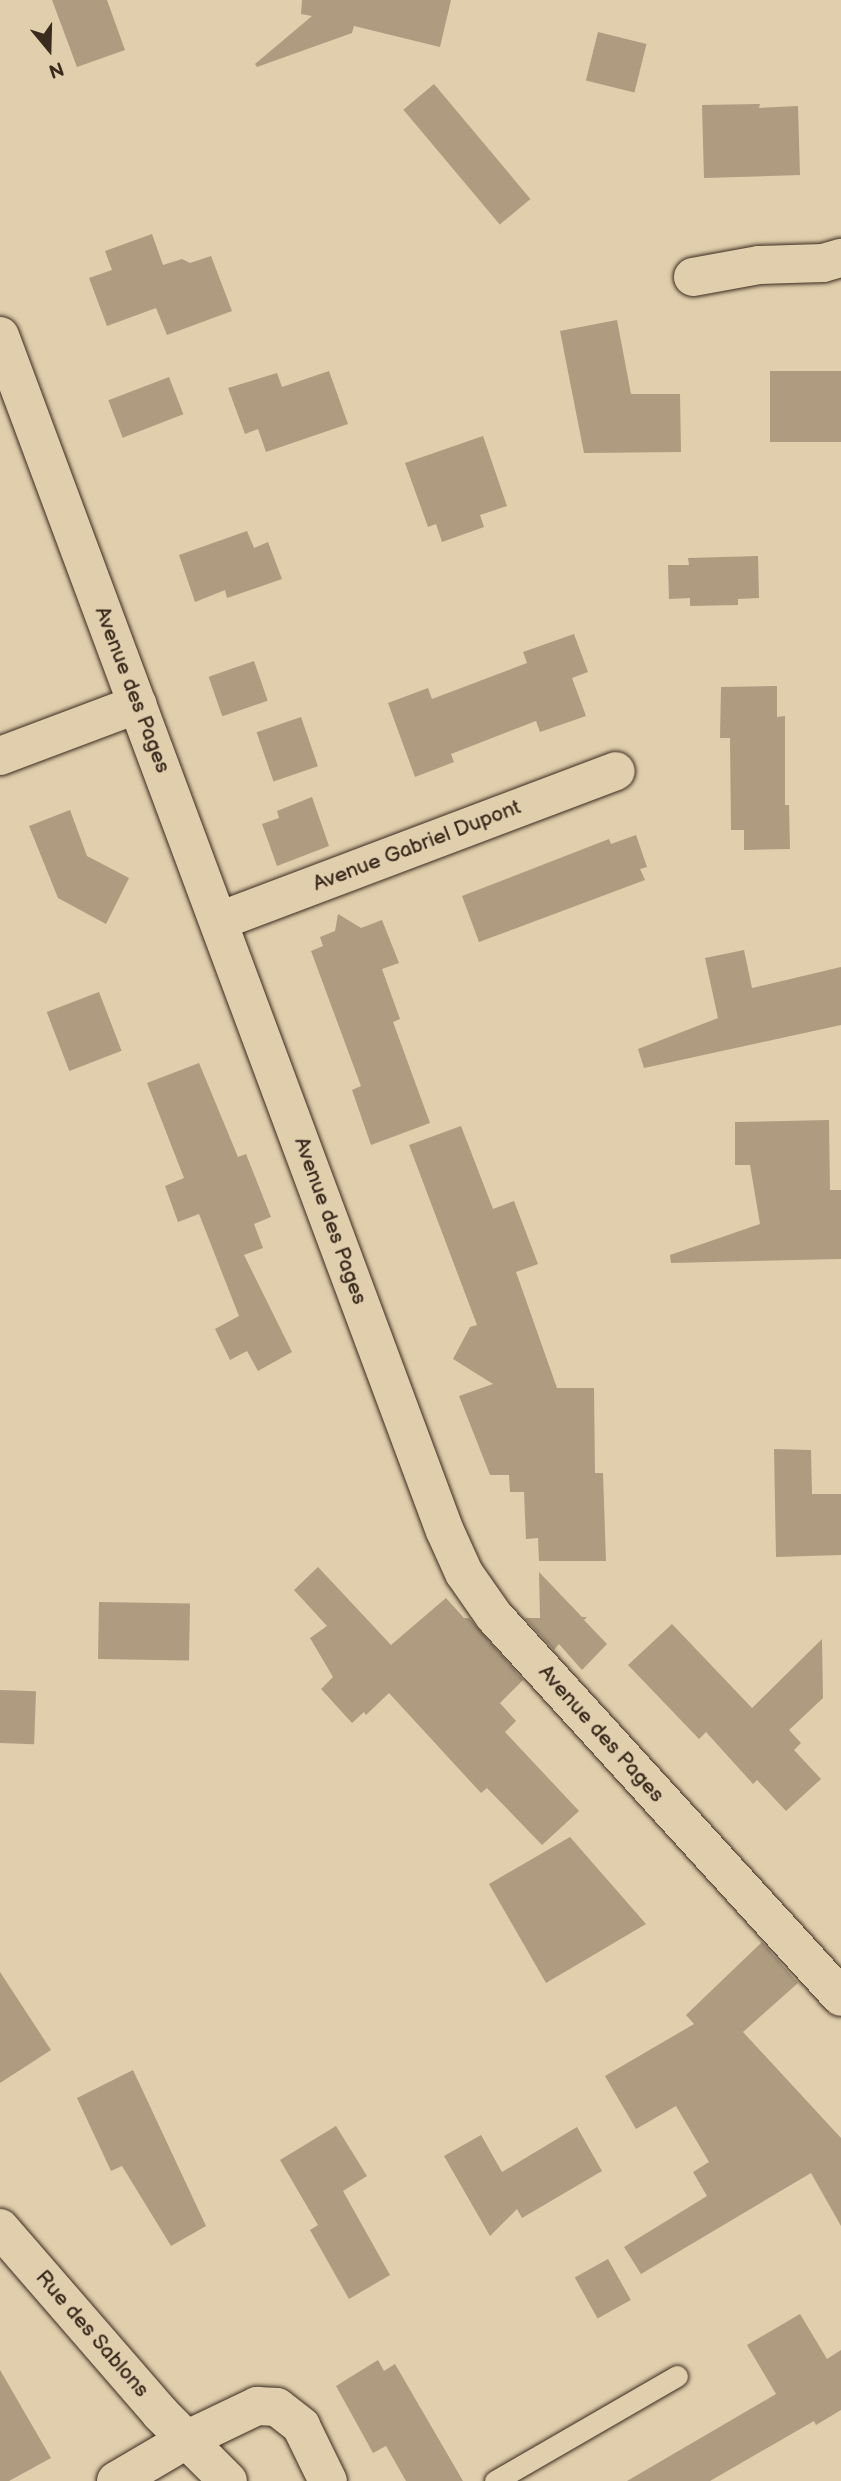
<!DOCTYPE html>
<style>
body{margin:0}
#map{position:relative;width:841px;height:2481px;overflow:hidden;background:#e1ceac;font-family:"Balsamiq Sans",sans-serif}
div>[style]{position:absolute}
.building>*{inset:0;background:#ae9b80;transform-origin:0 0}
.roads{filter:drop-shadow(0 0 2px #3b2a1e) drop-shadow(0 0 2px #3b2a1e)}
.service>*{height:21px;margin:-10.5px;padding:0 10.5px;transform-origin:10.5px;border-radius:10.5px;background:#e1ceac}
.minor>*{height:38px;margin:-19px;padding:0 19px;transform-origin:19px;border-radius:19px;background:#e1ceac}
span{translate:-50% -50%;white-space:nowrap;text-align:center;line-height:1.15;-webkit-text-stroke:5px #e1ceac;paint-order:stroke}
.street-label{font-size:21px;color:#3b2a1e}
.north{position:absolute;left:14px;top:14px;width:70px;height:70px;-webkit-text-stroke:5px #e1ceac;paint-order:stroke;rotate:161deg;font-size:19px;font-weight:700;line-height:28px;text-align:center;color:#3b2a1e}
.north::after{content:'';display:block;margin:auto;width:24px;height:32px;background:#3b2a1e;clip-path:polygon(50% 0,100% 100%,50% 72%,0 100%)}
</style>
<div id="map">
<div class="building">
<i style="clip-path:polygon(52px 0,107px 0,125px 50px,77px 67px)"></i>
<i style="clip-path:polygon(302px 0,451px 0,440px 47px,354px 26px,352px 33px,257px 67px,255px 64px,312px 16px,301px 14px)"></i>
<i style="left:598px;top:32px;width:50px;height:50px;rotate:14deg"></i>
<i style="left:434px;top:84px;width:150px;height:40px;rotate:50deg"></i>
<i style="clip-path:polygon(760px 104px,759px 108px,798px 106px,800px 175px,704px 178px,702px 105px)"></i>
<i style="clip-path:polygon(152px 234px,163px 265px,182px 259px,190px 263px,211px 256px,232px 311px,167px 335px,156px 308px,107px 326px,89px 278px,112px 270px,105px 251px)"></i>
<i style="clip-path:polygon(617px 320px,631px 394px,680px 394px,681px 452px,584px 453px,560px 331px)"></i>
<i style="clip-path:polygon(329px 371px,348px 424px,266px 452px,258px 429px,245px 434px,228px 388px,277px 373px,282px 387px)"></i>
<i style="left:841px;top:371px;width:71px;height:71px;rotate:90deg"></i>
<i style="left:169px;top:377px;width:40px;height:65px;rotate:69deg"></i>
<i style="clip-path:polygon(483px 436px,507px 506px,480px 515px,484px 527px,442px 542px,436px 524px,428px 527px,405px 463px)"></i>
<i style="clip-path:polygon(247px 531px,254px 548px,268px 542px,282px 579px,227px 598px,225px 590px,195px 602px,179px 555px)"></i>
<i style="clip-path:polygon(758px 556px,759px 598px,738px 599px,738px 605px,690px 606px,690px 598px,669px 599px,668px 565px,689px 565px,688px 558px)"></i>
<i style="clip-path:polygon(574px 634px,588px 672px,572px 678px,586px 716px,540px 732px,536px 721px,451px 754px,454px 762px,415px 777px,388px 703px,428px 688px,432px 699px,527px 663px,523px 652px)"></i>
<i style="left:254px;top:661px;width:42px;height:48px;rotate:71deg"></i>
<i style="clip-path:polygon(777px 686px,777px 717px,785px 716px,785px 805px,789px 805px,790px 849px,744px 850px,744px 830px,731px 830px,730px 738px,720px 738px,721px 687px)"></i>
<i style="left:301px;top:717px;width:52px;height:47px;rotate:71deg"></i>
<i style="clip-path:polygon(312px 797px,329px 846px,277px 866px,262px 824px,279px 818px,277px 811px)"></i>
<i style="clip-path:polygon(70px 810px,87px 856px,129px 878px,106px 924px,58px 898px,29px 826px)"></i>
<i style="clip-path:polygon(636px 835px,647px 867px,640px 869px,645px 880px,479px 942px,462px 896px,609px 839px,611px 844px)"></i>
<i style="clip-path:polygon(338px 914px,361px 928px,382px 920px,399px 963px,382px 969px,400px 1019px,393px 1022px,430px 1123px,371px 1145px,352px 1090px,361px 1086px,311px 951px,323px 946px,320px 937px,335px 931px)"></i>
<i style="clip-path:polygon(744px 950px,752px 988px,841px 967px,841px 1025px,644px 1068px,638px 1049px,718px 1018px,705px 958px)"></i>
<i style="left:99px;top:992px;width:63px;height:56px;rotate:69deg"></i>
<i style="clip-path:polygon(199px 1063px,238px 1157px,246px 1154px,271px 1217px,254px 1224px,263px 1248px,244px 1255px,292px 1352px,258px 1371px,247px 1351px,230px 1360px,215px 1329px,239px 1316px,199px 1214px,178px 1222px,165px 1186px,184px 1178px,147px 1083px)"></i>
<i style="clip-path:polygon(829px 1120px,830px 1190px,841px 1190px,841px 1259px,671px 1263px,670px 1255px,760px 1224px,750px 1165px,735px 1165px,735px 1122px)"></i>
<i style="clip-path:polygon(461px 1126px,493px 1209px,514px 1201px,538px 1264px,516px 1272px,557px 1388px,594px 1388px,595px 1473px,603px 1473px,606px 1561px,539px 1561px,538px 1538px,526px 1539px,524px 1492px,510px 1492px,509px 1475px,490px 1475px,459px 1396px,493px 1384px,453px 1359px,470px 1327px,477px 1325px,409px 1145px)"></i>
<i style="clip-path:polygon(774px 1449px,811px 1450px,812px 1494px,841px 1494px,841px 1555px,776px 1557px)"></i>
<i style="clip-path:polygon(318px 1567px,391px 1645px,446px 1598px,464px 1618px,469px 1618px,523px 1680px,500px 1703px,516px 1721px,505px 1732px,579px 1811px,542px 1845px,487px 1788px,481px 1793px,389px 1693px,366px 1715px,364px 1712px,352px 1723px,321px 1689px,333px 1677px,310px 1638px,327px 1626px,294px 1590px)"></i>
<i style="clip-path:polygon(539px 1572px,582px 1617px,587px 1617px,584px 1620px,607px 1644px,582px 1670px,559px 1644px,554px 1650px,525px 1618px,540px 1618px)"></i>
<i style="left:99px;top:1602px;width:91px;height:57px;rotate:1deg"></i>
<i style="clip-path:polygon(672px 1624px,752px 1708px,822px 1639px,823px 1698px,789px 1730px,801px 1743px,794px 1750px,821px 1779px,786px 1811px,757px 1780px,753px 1784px,706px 1732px,699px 1739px,628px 1665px)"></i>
<i style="left:0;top:1690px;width:36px;height:53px;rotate:2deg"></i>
<i style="clip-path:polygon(570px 1837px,646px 1924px,546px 1983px,489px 1884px)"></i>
<i style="clip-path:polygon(762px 1942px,798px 1983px,743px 2032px,841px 2138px,841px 2226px,811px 2173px,641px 2274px,624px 2247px,707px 2196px,693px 2172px,709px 2162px,676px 2106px,636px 2129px,605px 2076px,694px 2024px,686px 2015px)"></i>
<i style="clip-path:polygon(0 1972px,51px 2050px,0 2083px)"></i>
<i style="clip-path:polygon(133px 2070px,206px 2226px,171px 2246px,122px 2166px,111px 2171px,77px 2098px)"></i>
<i style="clip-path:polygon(336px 2126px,367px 2176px,343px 2191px,390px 2275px,349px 2299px,310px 2230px,318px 2225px,280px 2160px)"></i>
<i style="clip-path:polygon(577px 2127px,602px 2171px,522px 2218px,517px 2209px,490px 2236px,444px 2156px,481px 2135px,502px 2172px)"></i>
<i style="left:608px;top:2259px;width:47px;height:38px;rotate:61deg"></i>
<i style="clip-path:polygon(800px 2314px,827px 2359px,841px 2350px,841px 2410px,816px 2425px,814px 2421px,710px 2481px,627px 2481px,776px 2394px,747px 2345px)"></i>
<i style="clip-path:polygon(378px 2360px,384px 2371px,395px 2364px,463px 2481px,406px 2481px,386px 2446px,373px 2453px,336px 2386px)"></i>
<i style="clip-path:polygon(0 2370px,51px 2458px,9px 2481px,0 2481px)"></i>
</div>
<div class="roads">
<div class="service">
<i style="left:495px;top:2481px;width:210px;rotate:-30deg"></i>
</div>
<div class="minor">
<i style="left:693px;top:277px;width:67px;rotate:-10.3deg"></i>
<i style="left:759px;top:265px;width:64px;rotate:-1.8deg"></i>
<i style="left:823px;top:263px;width:19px;rotate:-16deg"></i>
<i style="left:0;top:336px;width:1275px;rotate:69.58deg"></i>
<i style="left:445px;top:1531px;width:46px;rotate:65.7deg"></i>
<i style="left:464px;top:1573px;width:52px;rotate:55.1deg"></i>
<i style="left:494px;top:1616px;width:515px;rotate:47.67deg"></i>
<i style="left:0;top:756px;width:147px;rotate:-20.6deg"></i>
<i style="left:219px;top:921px;width:424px;rotate:-20.7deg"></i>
<i style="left:0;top:2228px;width:245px;rotate:49.1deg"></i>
<i style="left:160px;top:2413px;width:96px;rotate:45deg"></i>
<i style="left:116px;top:2481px;width:81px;rotate:-30.4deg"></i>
<i style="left:186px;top:2440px;width:79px;rotate:-25.6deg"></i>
<i style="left:257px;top:2406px;width:20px;rotate:3deg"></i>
<i style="left:277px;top:2407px;width:31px;rotate:38deg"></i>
<i style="left:301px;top:2426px;width:61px;rotate:63.9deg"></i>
</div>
</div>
<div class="street-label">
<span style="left:132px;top:690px;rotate:69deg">Avenue des Pages</span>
<span style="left:417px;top:846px;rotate:-21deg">Avenue Gabriel Dupont</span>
<span style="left:330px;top:1221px;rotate:70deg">Avenue des Pages</span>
<span style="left:601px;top:1734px;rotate:48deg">Avenue des Pages</span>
<span style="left:92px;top:2334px;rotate:49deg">Rue des Sablons</span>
</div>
<div class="north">N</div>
</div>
